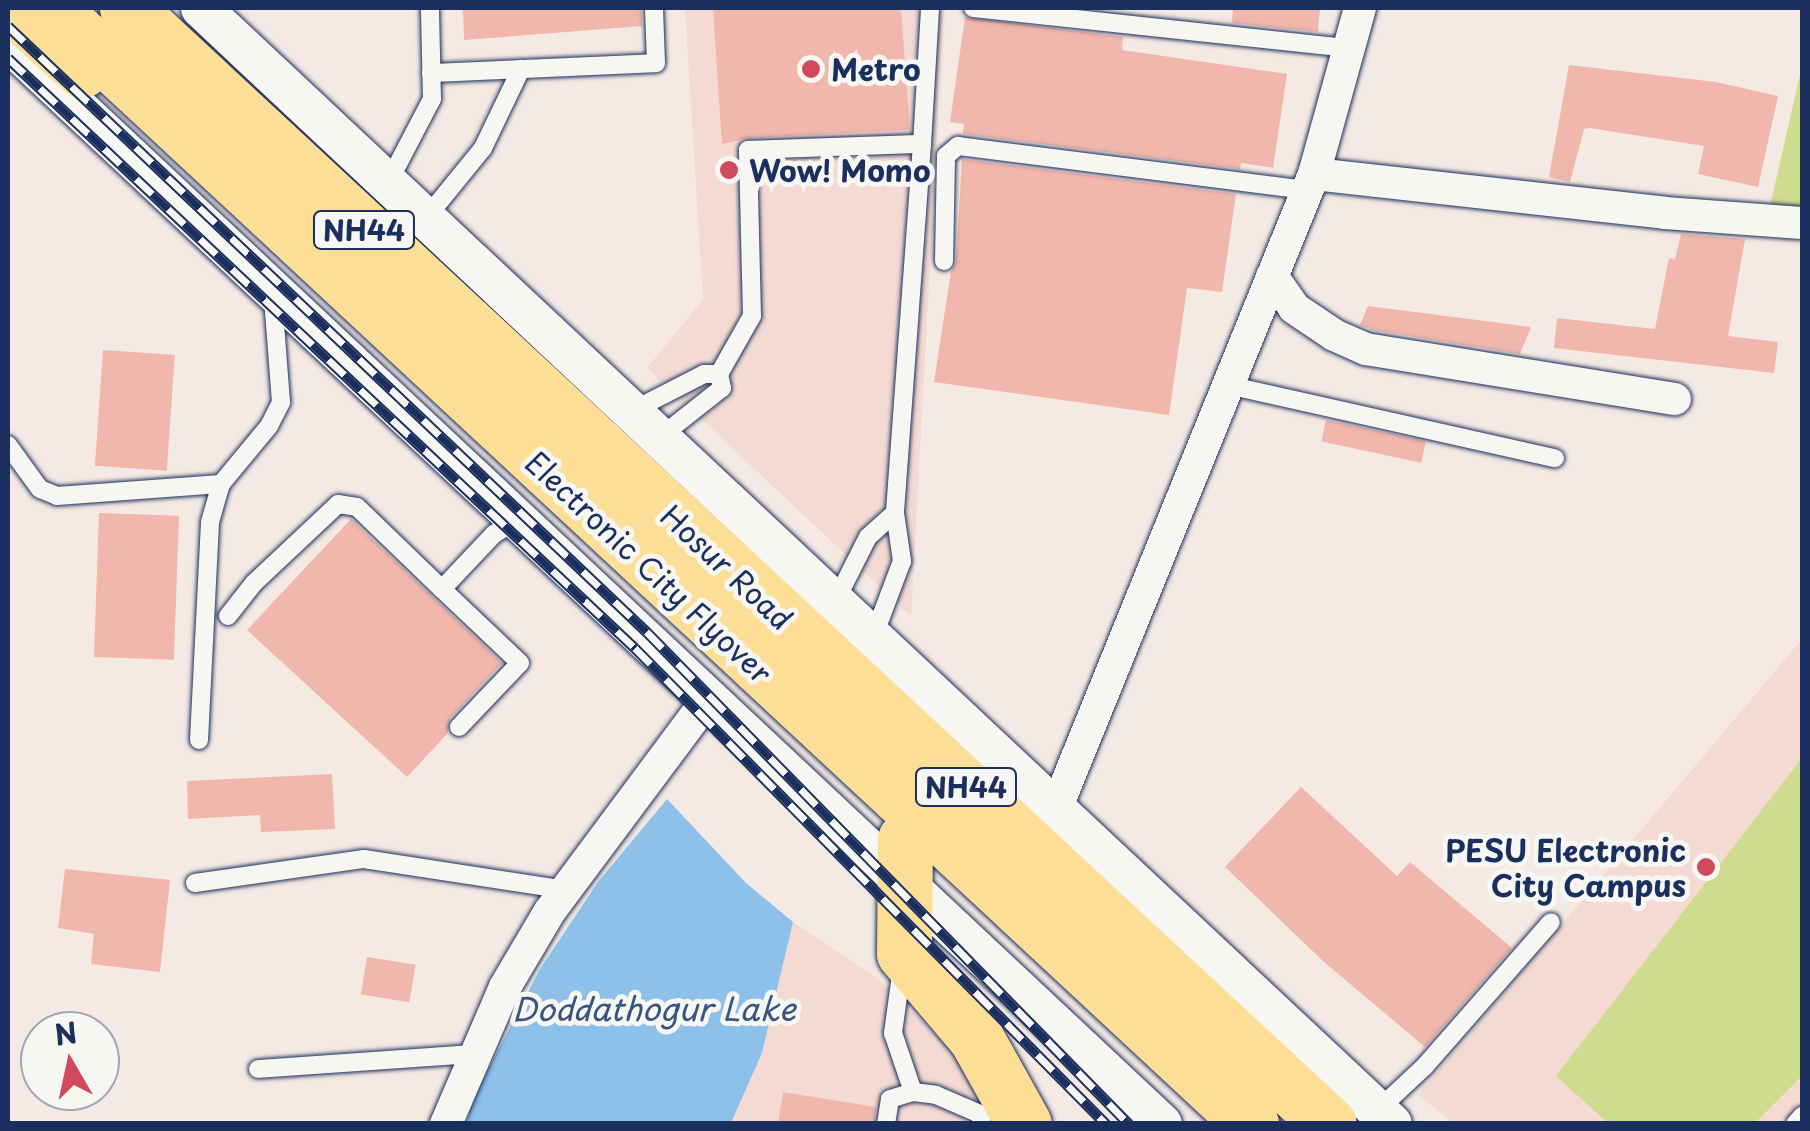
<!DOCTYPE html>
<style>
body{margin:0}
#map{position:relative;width:1810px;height:1131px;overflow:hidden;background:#f5e9e4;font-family:"Playpen Sans",sans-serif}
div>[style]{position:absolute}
.built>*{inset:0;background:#f4dad3}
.green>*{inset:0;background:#cfdb8f}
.water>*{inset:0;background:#8dc1ea}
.building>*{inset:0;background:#f1b6ac;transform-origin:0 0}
.roads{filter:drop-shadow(0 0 2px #1b2f5e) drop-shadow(0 0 2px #1b2f5e)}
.service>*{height:18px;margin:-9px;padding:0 9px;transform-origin:9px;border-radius:9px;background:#f6f6f2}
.minor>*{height:32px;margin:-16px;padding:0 16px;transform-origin:16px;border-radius:16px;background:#f6f6f2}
.tertiary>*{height:40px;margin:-20px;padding:0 20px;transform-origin:20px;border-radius:20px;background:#f6f6f2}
.trunk>*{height:55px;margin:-27.5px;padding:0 27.5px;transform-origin:27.5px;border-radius:27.5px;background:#fcde96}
.motorway>*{height:55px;margin:-27.5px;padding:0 27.5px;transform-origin:27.5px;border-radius:27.5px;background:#fcde96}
.rail>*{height:11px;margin-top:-5.5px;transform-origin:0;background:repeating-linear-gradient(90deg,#f6f6f2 0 22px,#1b2f5e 0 44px);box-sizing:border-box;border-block:2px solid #1b2f5e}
.dots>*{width:28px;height:28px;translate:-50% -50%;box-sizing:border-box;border:5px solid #f6f6f2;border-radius:50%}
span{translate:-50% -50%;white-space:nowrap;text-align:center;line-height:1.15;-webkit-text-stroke:10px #f6f6f2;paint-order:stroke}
.shield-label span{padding:2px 8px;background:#f6f6f2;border:2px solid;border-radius:8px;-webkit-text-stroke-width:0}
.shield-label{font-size:28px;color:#1b2f5e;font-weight:700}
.poi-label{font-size:30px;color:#1b2f5e;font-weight:700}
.left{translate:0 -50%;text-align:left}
.right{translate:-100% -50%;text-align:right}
.street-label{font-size:30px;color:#1b2f5e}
.water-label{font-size:32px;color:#385481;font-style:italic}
.frame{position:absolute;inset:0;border:10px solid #1b2f5e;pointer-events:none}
.north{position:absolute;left:20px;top:1011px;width:100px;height:100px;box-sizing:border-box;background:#f6f6f2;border:2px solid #9ea6b7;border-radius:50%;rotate:351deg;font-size:28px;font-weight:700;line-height:40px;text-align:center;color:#1b2f5e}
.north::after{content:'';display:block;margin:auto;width:35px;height:45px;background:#d1495b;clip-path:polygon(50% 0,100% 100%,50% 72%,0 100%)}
</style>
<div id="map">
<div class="built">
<i style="clip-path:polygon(685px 8px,944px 8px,911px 616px,647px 368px,703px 300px)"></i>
<i style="clip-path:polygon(1802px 639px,1802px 1123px,1454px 1123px,1418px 1095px)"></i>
<i style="clip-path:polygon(793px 922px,878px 979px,953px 1052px,1004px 1124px,731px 1124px,762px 1053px)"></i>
</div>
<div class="green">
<i style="clip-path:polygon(1802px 66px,1802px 208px,1770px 206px)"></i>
<i style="clip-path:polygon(1802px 758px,1802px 1076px,1755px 1123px,1608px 1123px,1556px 1076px)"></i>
</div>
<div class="water">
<i style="clip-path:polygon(667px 799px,746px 883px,793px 922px,762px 1053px,731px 1123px,466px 1124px,474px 1097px,540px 969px,598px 882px)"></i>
</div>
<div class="building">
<i style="clip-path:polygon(463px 8px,642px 8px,642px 26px,464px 40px)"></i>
<i style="clip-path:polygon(713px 8px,901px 8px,910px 130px,748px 138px,722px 144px)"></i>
<i style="clip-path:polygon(1233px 8px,1320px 8px,1318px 32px,1232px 23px)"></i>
<i style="clip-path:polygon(965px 17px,1123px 37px,1122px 50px,1287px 74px,1273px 168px,1241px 163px,1240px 169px,963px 134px,964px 124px,950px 122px)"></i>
<i style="clip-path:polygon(1569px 65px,1716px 82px,1778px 96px,1758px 187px,1698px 174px,1704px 146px,1590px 128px,1584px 129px,1570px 182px,1549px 177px)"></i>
<i style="clip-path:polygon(962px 159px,1236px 194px,1222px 292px,1187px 288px,1169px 415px,934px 382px,951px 271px,956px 261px)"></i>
<i style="clip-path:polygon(1681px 234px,1745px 239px,1728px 336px,1778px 342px,1774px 373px,1554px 348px,1557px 318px,1655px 329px,1669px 258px,1675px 259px)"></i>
<i style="clip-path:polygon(1368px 306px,1531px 327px,1520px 354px,1372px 330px,1360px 325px)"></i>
<i style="left:103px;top:350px;width:72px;height:116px;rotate:4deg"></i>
<i style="left:1326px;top:420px;width:102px;height:22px;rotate:12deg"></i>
<i style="left:99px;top:513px;width:80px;height:144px;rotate:2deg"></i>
<i style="clip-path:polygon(351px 519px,502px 663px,450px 718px,448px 733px,407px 777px,247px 630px)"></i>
<i style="clip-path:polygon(332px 774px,335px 829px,261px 832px,260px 815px,188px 819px,187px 781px)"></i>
<i style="clip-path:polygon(1301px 787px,1397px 876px,1410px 862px,1512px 948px,1425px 1047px,1324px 962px,1225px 867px)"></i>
<i style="clip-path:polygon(65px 869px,170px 880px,160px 972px,91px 964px,94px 934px,58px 928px)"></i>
<i style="left:367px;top:957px;width:49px;height:38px;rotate:9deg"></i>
<i style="clip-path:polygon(783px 1092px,876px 1107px,874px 1124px,778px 1124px)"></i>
</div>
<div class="roads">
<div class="service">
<i style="left:973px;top:8px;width:378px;rotate:6.1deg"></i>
<i style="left:431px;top:73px;width:225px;rotate:-2.5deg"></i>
<i style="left:656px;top:63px;width:55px;rotate:-92.1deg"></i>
<i style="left:922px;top:144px;width:136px;rotate:-86.6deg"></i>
<i style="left:388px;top:183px;width:95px;rotate:-62.4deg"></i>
<i style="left:432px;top:99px;width:91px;rotate:-91.3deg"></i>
<i style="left:426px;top:218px;width:90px;rotate:-50.8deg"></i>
<i style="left:483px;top:148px;width:88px;rotate:-64.3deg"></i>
<i style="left:944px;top:261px;width:105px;rotate:-88.9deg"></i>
<i style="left:946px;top:156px;width:16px;rotate:-40deg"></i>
<i style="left:958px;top:146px;width:352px;rotate:7.2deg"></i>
<i style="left:1232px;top:386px;width:331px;rotate:12.6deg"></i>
<i style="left:632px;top:411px;width:81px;rotate:-27.2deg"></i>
<i style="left:704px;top:374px;width:15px"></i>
<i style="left:660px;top:437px;width:79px;rotate:-38.3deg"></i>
<i style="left:722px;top:388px;width:14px;rotate:-102deg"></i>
<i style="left:719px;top:374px;width:67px;rotate:-60.4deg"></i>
<i style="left:752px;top:316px;width:166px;rotate:-91.4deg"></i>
<i style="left:748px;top:150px;width:174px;rotate:-2deg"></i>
<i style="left:922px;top:144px;width:370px;rotate:94.2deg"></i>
<i style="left:895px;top:513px;width:49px;rotate:81.7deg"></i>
<i style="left:902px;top:561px;width:82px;rotate:110.6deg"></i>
<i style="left:8px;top:445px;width:54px;rotate:54deg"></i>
<i style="left:40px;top:489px;width:18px;rotate:22deg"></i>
<i style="left:57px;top:496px;width:164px;rotate:-4.2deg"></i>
<i style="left:835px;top:602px;width:73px;rotate:-63.1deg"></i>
<i style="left:868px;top:537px;width:36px;rotate:-42deg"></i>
<i style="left:228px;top:616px;width:42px;rotate:-51.8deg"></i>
<i style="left:254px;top:583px;width:115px;rotate:-43.2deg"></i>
<i style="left:338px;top:504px;width:19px;rotate:9deg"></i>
<i style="left:357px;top:507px;width:118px;rotate:44deg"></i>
<i style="left:459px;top:727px;width:88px;rotate:-46.4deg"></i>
<i style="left:520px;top:663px;width:108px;rotate:-136.5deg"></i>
<i style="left:442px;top:589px;width:76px;rotate:-46.6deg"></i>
<i style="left:494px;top:534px;width:27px;rotate:-31deg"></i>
<i style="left:199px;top:740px;width:218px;rotate:-87.1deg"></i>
<i style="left:210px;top:522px;width:40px;rotate:-74deg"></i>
<i style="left:221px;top:484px;width:75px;rotate:-50.4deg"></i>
<i style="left:269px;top:426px;width:27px;rotate:-63deg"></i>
<i style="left:281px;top:402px;width:92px;rotate:-94.4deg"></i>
<i style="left:274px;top:310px;width:13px;rotate:-58deg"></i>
<i style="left:195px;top:883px;width:171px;rotate:-8.1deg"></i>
<i style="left:364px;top:859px;width:204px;rotate:8.7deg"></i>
<i style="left:902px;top:968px;width:66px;rotate:97.9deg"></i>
<i style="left:893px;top:1033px;width:62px;rotate:71.3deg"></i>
<i style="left:258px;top:1069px;width:217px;rotate:-4deg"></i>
<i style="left:1378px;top:1110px;width:64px;rotate:-43.1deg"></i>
<i style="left:1425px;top:1066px;width:191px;rotate:-48.8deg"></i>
<i style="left:886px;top:1124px;width:25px;rotate:-81deg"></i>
<i style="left:890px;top:1099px;width:24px;rotate:-17deg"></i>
<i style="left:913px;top:1092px;width:23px;rotate:7deg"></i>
<i style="left:936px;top:1095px;width:48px;rotate:23.4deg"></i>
<i style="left:980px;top:1114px;width:10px;rotate:79deg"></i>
<i style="left:1795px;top:1124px;width:11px;rotate:-49deg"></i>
</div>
<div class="minor">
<i style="left:1314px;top:174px;width:353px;rotate:6.3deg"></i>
<i style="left:1665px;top:213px;width:137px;rotate:4.2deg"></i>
<i style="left:1272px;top:276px;width:39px;rotate:55deg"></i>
<i style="left:1294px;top:308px;width:48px;rotate:34deg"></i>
<i style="left:1334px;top:335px;width:35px;rotate:24deg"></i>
<i style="left:1366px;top:349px;width:313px;rotate:9.2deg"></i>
<i style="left:1056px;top:809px;width:685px;rotate:-67.89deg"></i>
<i style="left:1314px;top:174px;width:172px;rotate:-74.5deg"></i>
<i style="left:446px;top:1124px;width:149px;rotate:-66.7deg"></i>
<i style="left:505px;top:987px;width:88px;rotate:-59.4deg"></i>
<i style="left:550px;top:911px;width:264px;rotate:-53.3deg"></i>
</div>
<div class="tertiary">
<i style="left:201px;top:8px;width:1632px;rotate:43.14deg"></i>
<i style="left:8px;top:42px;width:1582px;rotate:43.16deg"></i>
</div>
<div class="trunk">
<i style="left:14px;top:8px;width:92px;rotate:42.4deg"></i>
<i style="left:127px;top:8px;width:1640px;rotate:42.88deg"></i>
</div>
<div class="motorway">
<i style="left:51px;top:8px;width:1639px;rotate:42.92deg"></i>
<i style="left:905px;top:839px;width:114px;rotate:90.5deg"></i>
<i style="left:904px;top:953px;width:111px;rotate:49.7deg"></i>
<i style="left:976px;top:1038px;width:98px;rotate:60.8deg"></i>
</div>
</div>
<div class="rail">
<i style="left:8px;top:26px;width:881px;rotate:43.48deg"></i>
<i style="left:647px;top:632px;width:689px;rotate:45.59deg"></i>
<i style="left:8px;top:58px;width:861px;rotate:43.26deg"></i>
<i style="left:635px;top:648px;width:670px;rotate:45.3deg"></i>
</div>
<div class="dots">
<i style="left:811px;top:69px;background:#d1495b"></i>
<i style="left:729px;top:170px;background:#d1495b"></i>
<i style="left:1706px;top:867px;background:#d1495b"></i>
</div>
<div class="shield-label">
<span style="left:364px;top:230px">NH44</span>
<span style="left:966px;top:787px">NH44</span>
</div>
<div class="poi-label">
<span class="left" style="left:831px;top:69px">Metro</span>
<span class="left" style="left:749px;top:170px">Wow! Momo</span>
<span class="right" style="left:1686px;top:867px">PESU Electronic<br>City Campus</span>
</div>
<div class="street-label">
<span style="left:649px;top:567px;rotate:43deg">Electronic City Flyover</span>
<span style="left:727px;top:567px;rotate:43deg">Hosur Road</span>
</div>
<div class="water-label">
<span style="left:654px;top:1008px">Doddathogur Lake</span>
</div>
<div class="frame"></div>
<div class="north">N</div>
</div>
